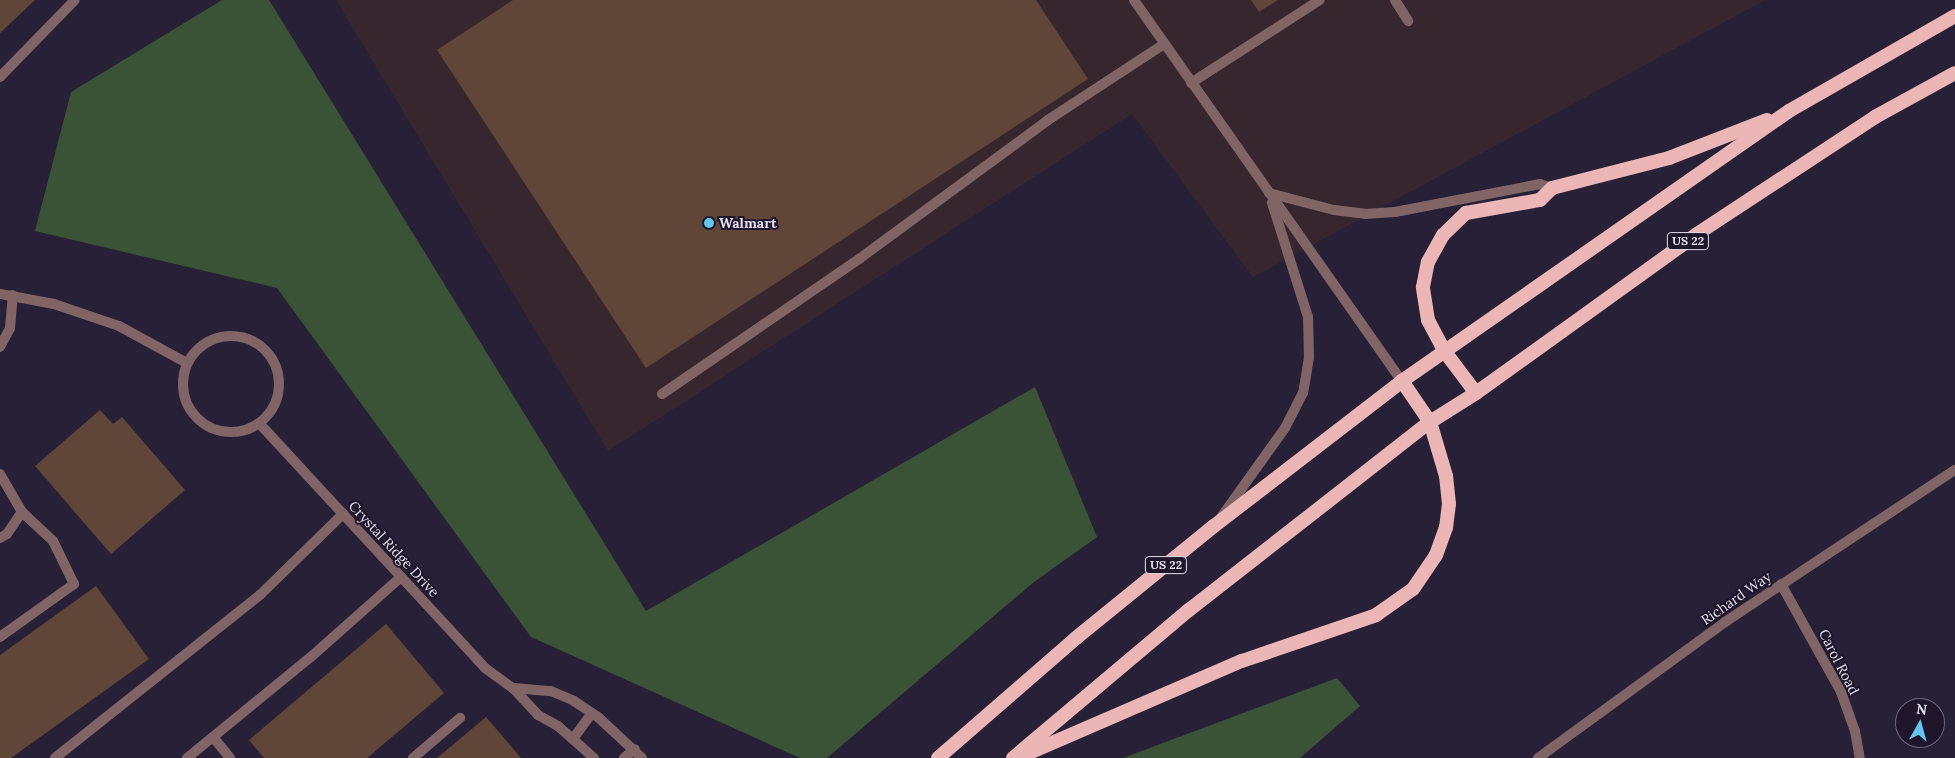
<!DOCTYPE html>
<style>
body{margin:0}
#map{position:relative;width:1955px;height:758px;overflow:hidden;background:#282036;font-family:Lora,serif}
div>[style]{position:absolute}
.commercial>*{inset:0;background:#38262e}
.green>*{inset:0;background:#3a5337}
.building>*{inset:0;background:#604539}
.service>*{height:10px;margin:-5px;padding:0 5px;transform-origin:5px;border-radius:5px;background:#816566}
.minor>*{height:10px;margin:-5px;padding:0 5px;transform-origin:5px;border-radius:5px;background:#816566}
.minor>.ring{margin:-5px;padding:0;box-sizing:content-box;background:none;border:10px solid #816566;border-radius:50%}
.trunk>*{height:14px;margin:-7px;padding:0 7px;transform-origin:7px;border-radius:7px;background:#ecb5b6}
.dots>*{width:14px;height:14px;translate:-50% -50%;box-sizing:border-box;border:2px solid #1f162c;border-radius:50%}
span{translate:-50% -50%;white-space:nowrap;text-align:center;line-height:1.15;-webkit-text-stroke:4px #1f162c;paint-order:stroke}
.shield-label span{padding:1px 4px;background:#1f162c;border:1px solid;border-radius:4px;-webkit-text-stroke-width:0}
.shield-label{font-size:12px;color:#e3deed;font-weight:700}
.poi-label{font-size:14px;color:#e3deed;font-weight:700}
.left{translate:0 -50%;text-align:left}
.street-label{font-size:14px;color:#e3deed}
.north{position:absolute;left:1895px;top:698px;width:50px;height:50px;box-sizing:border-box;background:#1f162c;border:1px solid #6d6679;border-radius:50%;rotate:7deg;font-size:14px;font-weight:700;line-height:20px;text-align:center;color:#e3deed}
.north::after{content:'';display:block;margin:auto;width:18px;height:22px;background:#64c5ee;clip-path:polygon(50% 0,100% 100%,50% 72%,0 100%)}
</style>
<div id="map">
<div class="commercial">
<i style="clip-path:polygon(336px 0,1765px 0,1253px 277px,1132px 114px,608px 451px)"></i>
</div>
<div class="green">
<i style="clip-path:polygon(222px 0,269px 0,646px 611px,1035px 387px,1097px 537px,1034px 582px,827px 758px,800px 758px,531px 637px,277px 288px,35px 231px,71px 92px)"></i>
<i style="clip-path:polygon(1337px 678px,1360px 706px,1300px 758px,1123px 758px)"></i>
</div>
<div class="building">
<i style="clip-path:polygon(0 0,35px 0,0 33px)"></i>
<i style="clip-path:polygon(513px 0,1036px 0,1088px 79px,646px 368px,437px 50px)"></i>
<i style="clip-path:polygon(1251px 0,1278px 0,1259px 12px)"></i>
<i style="clip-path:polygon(100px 410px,113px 424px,122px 417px,185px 490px,111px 554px,35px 466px)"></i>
<i style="clip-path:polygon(96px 586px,149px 659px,11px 758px,0 758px,0 655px)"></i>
<i style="clip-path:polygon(386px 624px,444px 693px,367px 758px,264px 758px,249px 740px)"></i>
<i style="clip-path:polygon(486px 717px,521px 758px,437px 758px)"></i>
</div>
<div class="service">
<i style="left:1134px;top:0;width:466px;rotate:54.9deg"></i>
<i style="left:1395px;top:0;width:25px;rotate:58deg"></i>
<i style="left:0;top:77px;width:107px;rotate:-45.8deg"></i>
<i style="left:1191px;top:83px;width:153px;rotate:-32.8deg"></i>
<i style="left:1269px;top:193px;width:67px;rotate:14.7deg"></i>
<i style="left:1334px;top:210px;width:31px;rotate:7deg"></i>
<i style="left:1365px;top:214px;width:30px;rotate:-4deg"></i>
<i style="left:1395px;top:212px;width:148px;rotate:-10.9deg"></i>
<i style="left:1540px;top:184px;width:13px;rotate:18deg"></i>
<i style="left:0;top:347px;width:21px;rotate:-62deg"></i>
<i style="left:10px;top:328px;width:33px;rotate:-85deg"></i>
<i style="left:662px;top:394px;width:239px;rotate:-34.4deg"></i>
<i style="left:859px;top:259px;width:235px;rotate:-36.3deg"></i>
<i style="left:1048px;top:120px;width:139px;rotate:-33.2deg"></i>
<i style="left:0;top:474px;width:44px;rotate:59.9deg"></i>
<i style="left:22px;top:512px;width:42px;rotate:43.1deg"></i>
<i style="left:53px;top:541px;width:48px;rotate:64deg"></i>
<i style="left:74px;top:584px;width:91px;rotate:144.4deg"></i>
<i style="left:1222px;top:516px;width:108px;rotate:-54.4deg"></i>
<i style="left:1285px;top:428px;width:39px;rotate:-63deg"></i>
<i style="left:1303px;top:393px;width:17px;rotate:-80deg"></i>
<i style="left:1306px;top:376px;width:19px;rotate:-81deg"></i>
<i style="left:1309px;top:357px;width:40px;rotate:-91.4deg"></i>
<i style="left:1308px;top:317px;width:120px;rotate:-107.5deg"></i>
<i style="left:0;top:538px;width:8px;rotate:-30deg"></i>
<i style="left:7px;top:534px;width:27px;rotate:-56deg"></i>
<i style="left:213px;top:737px;width:27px;rotate:51deg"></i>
<i style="left:573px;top:739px;width:32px;rotate:-54deg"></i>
<i style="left:55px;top:758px;width:263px;rotate:-38.5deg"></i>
<i style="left:261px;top:594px;width:115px;rotate:-44.3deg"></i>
<i style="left:187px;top:758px;width:161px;rotate:-39.2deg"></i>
<i style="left:312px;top:656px;width:119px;rotate:-41.6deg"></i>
<i style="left:413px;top:758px;width:62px;rotate:-40.4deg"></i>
<i style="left:624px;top:758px;width:14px;rotate:-39deg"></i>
</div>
<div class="minor">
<i style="left:0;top:294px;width:55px;rotate:10.5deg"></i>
<i style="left:54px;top:304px;width:69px;rotate:18.7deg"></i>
<i style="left:119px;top:326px;width:77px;rotate:28.6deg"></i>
<i class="ring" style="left:183px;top:336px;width:86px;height:86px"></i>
<i style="left:259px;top:423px;width:333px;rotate:47.3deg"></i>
<i style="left:485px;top:668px;width:34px;rotate:36deg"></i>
<i style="left:513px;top:688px;width:37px;rotate:47deg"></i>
<i style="left:538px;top:715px;width:23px;rotate:29deg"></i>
<i style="left:558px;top:726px;width:48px;rotate:41.6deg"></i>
<i style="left:1781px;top:584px;width:124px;rotate:60.9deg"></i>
<i style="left:1841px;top:692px;width:41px;rotate:70.3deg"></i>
<i style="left:1855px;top:731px;width:27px;rotate:80deg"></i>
<i style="left:513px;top:688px;width:38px;rotate:5deg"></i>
<i style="left:551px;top:691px;width:25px;rotate:23deg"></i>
<i style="left:574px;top:701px;width:29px;rotate:34deg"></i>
<i style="left:598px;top:717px;width:60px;rotate:43deg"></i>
<i style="left:1538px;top:758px;width:231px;rotate:-36deg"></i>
<i style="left:1725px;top:622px;width:276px;rotate:-33.5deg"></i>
</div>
<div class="trunk">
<i style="left:1476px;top:393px;width:51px;rotate:-127.1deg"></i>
<i style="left:1445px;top:352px;width:36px;rotate:-118deg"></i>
<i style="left:1428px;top:320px;width:33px;rotate:-99deg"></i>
<i style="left:1423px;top:287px;width:25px;rotate:-79deg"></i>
<i style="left:1428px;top:262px;width:31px;rotate:-61deg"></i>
<i style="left:1443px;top:235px;width:32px;rotate:-44deg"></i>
<i style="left:1466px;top:213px;width:75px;rotate:-10deg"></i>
<i style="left:1540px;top:200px;width:17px;rotate:-45deg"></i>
<i style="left:1552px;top:188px;width:121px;rotate:-14.4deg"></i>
<i style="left:1669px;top:158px;width:105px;rotate:-21.2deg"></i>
<i style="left:1022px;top:756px;width:240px;rotate:-23.4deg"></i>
<i style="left:1242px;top:661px;width:142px;rotate:-18.9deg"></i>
<i style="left:1376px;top:615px;width:45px;rotate:-35.1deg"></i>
<i style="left:1413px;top:589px;width:41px;rotate:-55.9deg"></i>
<i style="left:1436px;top:555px;width:29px;rotate:-70deg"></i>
<i style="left:1446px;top:528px;width:24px;rotate:-83deg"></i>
<i style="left:1449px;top:504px;width:28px;rotate:-96deg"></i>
<i style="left:1446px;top:476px;width:56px;rotate:-106.5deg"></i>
<i style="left:1430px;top:422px;width:50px;rotate:-124.3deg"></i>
<i style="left:938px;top:758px;width:183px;rotate:-41deg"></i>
<i style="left:1076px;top:638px;width:178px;rotate:-39.1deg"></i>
<i style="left:1214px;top:526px;width:237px;rotate:-37.6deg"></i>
<i style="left:1402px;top:381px;width:472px;rotate:-34.9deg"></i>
<i style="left:1789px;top:111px;width:191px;rotate:-29.8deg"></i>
<i style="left:1013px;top:758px;width:230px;rotate:-40.1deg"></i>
<i style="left:1189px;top:610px;width:306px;rotate:-38deg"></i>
<i style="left:1430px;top:422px;width:54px;rotate:-32.2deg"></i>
<i style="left:1476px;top:393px;width:272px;rotate:-35.7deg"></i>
<i style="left:1697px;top:234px;width:213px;rotate:-33.3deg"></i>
<i style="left:1875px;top:117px;width:91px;rotate:-28.8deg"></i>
</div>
<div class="dots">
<i style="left:709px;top:223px;background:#64c5ee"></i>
</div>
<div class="shield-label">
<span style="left:1688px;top:241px">US 22</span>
<span style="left:1166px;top:565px">US 22</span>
</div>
<div class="poi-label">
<span class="left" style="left:719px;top:223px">Walmart</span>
</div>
<div class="street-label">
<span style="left:394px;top:549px;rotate:47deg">Crystal Ridge Drive</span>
<span style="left:1736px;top:598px;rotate:-35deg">Richard Way</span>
<span style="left:1839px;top:662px;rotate:63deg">Carol Road</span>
</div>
<div class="north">N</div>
</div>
